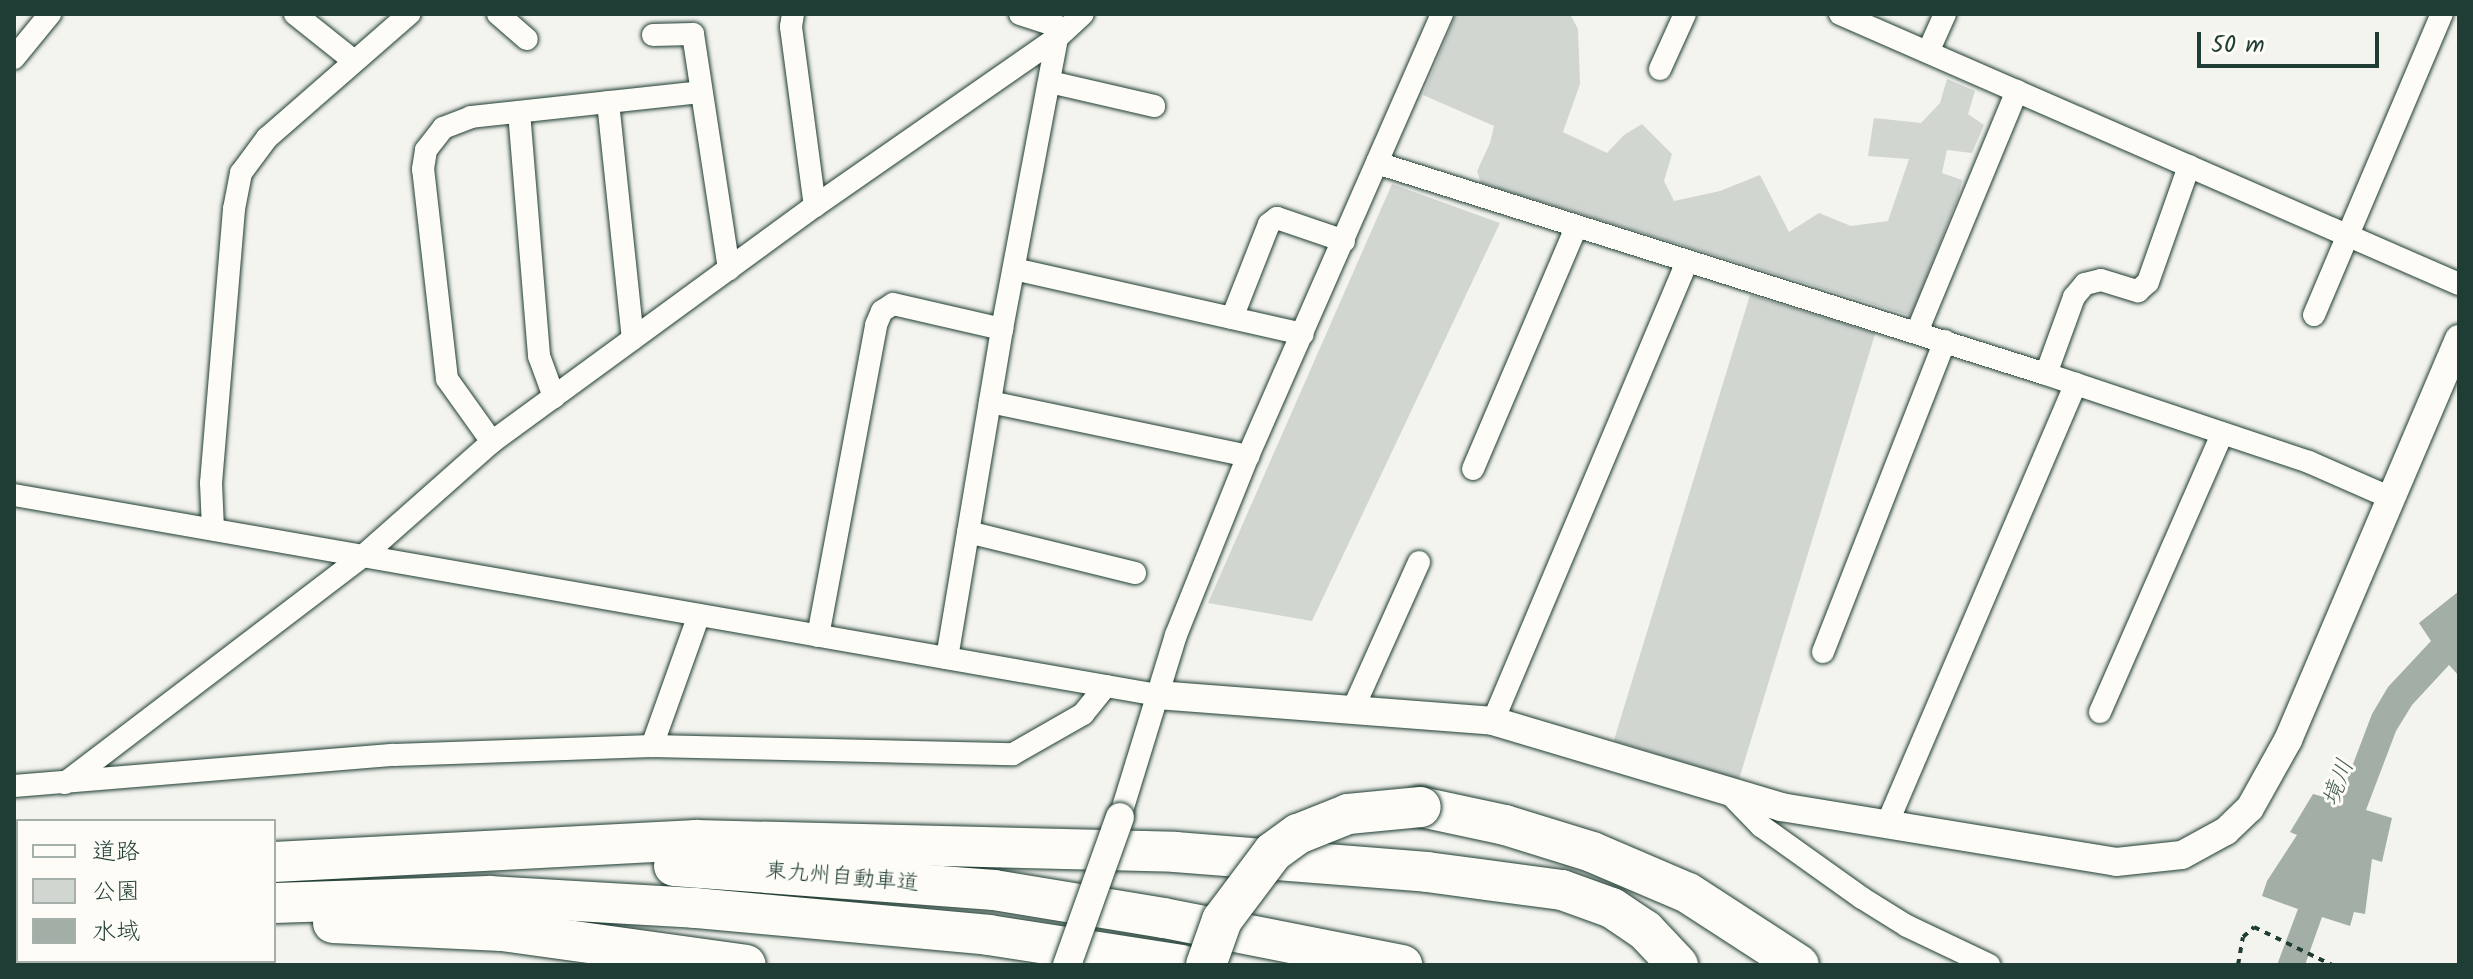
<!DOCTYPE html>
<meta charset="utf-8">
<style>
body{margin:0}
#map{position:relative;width:2473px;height:979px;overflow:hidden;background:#f4f4ef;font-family:Kalam,"Klee One",sans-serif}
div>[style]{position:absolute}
.green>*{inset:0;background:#d1d6d1;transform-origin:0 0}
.water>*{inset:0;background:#a3aea7}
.path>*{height:4px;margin-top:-2px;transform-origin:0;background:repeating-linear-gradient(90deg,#1f3d34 0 6px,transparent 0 12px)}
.roads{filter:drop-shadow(0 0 2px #1f3d34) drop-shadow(0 0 2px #1f3d34)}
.minor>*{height:22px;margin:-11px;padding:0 11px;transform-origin:11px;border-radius:11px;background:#fdfcf7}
.tertiary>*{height:28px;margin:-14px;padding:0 14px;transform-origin:14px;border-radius:14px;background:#fdfcf7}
.motorway>*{height:40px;margin:-20px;padding:0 20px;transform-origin:20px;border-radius:20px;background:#fdfcf7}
.bridges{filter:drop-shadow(0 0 2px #1f3d34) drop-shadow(0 0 2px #1f3d34)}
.tertiary-bridge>*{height:28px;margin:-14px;padding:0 14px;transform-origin:14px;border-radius:14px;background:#fdfcf7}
.motorway-bridge>*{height:40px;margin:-20px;padding:0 20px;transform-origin:20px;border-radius:20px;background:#fdfcf7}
span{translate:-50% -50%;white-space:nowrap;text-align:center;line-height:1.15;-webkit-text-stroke:6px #fdfcf7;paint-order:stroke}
.street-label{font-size:22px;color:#1f3d34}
.water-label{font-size:24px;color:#475f56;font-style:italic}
.frame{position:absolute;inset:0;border:16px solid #1f3d34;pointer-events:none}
.legend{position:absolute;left:16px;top:819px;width:260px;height:144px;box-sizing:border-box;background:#fdfcf7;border:2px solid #a4b0a9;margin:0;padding:10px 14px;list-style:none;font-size:24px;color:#1f3d34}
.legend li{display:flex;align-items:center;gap:16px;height:40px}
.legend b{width:40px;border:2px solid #a4b0a9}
.scale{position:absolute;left:2197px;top:32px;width:182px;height:36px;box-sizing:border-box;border:4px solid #1f3d34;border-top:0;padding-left:10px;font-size:24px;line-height:28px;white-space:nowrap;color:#1f3d34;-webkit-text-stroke:6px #fdfcf7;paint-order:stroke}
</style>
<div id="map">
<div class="green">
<i style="clip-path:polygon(1456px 14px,1570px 14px,1578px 29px,1580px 84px,1563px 132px,1607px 153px,1624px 135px,1642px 124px,1672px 154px,1664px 181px,1674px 201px,1720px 191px,1760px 175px,1789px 232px,1819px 213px,1851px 226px,1888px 221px,1909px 159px,1868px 156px,1874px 118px,1921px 123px,1940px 103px,1947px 79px,1975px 91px,1968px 114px,1984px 125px,1972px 153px,1947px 150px,1942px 173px,1962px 180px,1958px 197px,1911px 316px,1481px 183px,1477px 171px,1490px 143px,1494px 126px,1423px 95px)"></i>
<i style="clip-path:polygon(1392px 184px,1500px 223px,1312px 621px,1208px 603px)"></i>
<i style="left:1750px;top:295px;width:131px;height:466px;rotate:17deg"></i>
</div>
<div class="water">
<i style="clip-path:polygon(2459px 591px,2459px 676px,2449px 665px,2412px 705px,2396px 731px,2366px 810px,2392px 818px,2382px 862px,2372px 859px,2365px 914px,2354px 912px,2350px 926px,2322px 917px,2305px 965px,2277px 965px,2298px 909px,2262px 896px,2267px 881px,2297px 835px,2290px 832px,2313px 794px,2339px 801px,2372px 714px,2388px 687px,2431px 641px,2419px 623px)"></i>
</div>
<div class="path">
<i style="left:2238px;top:965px;width:28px;rotate:-80deg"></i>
<i style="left:2243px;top:937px;width:15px;rotate:-42deg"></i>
<i style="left:2254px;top:927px;width:87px;rotate:26deg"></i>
</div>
<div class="roads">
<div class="minor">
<i style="left:295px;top:14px;width:75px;rotate:38.5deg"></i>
<i style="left:498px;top:14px;width:38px;rotate:41deg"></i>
<i style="left:793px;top:14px;width:13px;rotate:99deg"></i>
<i style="left:791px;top:27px;width:181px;rotate:82.4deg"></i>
<i style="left:1020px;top:14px;width:48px;rotate:18.1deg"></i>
<i style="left:1840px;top:14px;width:675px;rotate:23.57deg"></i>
<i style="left:653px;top:35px;width:40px;rotate:-1.4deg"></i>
<i style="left:693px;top:34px;width:238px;rotate:81.3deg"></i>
<i style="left:1928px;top:52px;width:42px;rotate:-65.9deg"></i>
<i style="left:14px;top:58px;width:57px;rotate:-50.7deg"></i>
<i style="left:1660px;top:69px;width:60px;rotate:-65.6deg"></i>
<i style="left:1050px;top:82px;width:107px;rotate:13deg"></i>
<i style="left:608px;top:102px;width:238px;rotate:84deg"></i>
<i style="left:519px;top:112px;width:245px;rotate:85.3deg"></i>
<i style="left:539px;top:356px;width:44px;rotate:69.9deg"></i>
<i style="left:1377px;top:163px;width:701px;rotate:17.51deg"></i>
<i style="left:2046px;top:374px;width:277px;rotate:18.5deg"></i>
<i style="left:2309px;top:462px;width:90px;rotate:23.7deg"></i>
<i style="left:1014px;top:269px;width:296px;rotate:12.7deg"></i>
<i style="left:2314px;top:315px;width:327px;rotate:-67deg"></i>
<i style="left:1232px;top:318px;width:101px;rotate:-68.5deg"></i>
<i style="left:1269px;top:224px;width:10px;rotate:-37deg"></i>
<i style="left:1277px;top:218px;width:71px;rotate:18.9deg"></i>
<i style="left:1917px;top:332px;width:261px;rotate:-67.5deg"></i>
<i style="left:2046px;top:374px;width:82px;rotate:-70deg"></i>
<i style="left:2074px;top:297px;width:17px;rotate:-50deg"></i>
<i style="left:2085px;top:284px;width:16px;rotate:-14deg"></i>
<i style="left:2101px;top:280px;width:39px;rotate:17deg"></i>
<i style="left:2138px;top:291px;width:13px;rotate:-42deg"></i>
<i style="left:2148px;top:282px;width:123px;rotate:-70.5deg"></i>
<i style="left:990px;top:402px;width:264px;rotate:11.8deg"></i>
<i style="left:492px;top:442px;width:77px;rotate:-125.5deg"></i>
<i style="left:447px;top:379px;width:211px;rotate:-96.5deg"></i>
<i style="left:423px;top:169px;width:19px;rotate:-81deg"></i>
<i style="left:426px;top:150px;width:28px;rotate:-52deg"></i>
<i style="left:443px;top:128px;width:30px;rotate:-21deg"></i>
<i style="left:471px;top:117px;width:231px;rotate:-6.2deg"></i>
<i style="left:1473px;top:469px;width:262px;rotate:-66.9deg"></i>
<i style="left:14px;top:495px;width:1161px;rotate:9.92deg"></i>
<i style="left:213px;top:529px;width:46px;rotate:-92.5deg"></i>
<i style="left:211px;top:483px;width:275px;rotate:-85.2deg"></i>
<i style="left:234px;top:209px;width:37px;rotate:-79deg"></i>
<i style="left:241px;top:173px;width:44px;rotate:-53.4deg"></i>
<i style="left:267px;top:138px;width:189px;rotate:-41.1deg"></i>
<i style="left:968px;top:532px;width:172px;rotate:13.8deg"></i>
<i style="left:818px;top:636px;width:316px;rotate:-79.4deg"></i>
<i style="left:876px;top:325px;width:15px;rotate:-67deg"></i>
<i style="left:882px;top:311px;width:13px;rotate:-32deg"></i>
<i style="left:893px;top:304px;width:112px;rotate:12.9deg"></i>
<i style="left:1823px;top:652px;width:334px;rotate:-68.6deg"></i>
<i style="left:947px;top:658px;width:334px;rotate:-80.5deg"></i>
<i style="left:1002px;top:329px;width:296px;rotate:-79.3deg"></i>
<i style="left:1353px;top:709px;width:161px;rotate:-65.8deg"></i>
<i style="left:2100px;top:712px;width:304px;rotate:-66.3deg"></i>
<i style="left:1493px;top:721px;width:499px;rotate:-67.1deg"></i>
<i style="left:652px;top:746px;width:139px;rotate:-70.3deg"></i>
<i style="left:65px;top:783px;width:375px;rotate:-37.3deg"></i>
<i style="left:363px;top:556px;width:172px;rotate:-41.5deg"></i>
<i style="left:492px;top:442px;width:400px;rotate:-36.2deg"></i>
<i style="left:815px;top:206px;width:295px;rotate:-34.8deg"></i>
<i style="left:1057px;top:38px;width:35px;rotate:-43deg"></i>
<i style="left:14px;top:786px;width:381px;rotate:-4.7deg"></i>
<i style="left:394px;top:755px;width:258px;rotate:-2deg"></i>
<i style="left:652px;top:746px;width:361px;rotate:1.3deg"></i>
<i style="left:1013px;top:754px;width:81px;rotate:-29.7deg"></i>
<i style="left:1083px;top:714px;width:36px;rotate:-51deg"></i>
<i style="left:1730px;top:794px;width:45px;rotate:45.9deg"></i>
<i style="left:1761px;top:826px;width:124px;rotate:35.5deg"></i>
<i style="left:1862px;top:898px;width:53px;rotate:31.9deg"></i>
<i style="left:1907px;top:926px;width:91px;rotate:25.4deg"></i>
<i style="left:1120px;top:817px;width:190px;rotate:-72.9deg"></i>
<i style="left:1176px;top:635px;width:193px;rotate:-68.1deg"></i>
<i style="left:1248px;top:456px;width:483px;rotate:-66.3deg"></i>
<i style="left:1887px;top:824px;width:479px;rotate:-66.8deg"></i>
</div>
<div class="tertiary">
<i style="left:1158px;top:695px;width:336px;rotate:4.4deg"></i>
<i style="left:1493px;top:721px;width:301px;rotate:16.6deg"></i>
<i style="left:1781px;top:807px;width:339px;rotate:9.3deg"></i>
<i style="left:2116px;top:862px;width:66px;rotate:-6.1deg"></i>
<i style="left:2182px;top:855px;width:50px;rotate:-28.6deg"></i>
<i style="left:2226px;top:831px;width:33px;rotate:-44deg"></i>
<i style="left:2250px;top:808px;width:78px;rotate:-60.8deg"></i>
<i style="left:2288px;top:740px;width:436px;rotate:-66.9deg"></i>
</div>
<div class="motorway">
<i style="left:1421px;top:807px;width:86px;rotate:12.1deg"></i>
<i style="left:1505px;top:825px;width:91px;rotate:17.2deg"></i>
<i style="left:1592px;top:852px;width:104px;rotate:23.1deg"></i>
<i style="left:1688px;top:893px;width:132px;rotate:33deg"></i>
<i style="left:274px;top:862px;width:423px;rotate:-3deg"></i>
<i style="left:696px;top:840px;width:479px;rotate:1.4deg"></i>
<i style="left:1175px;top:852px;width:253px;rotate:4.5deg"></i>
<i style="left:1427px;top:872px;width:136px;rotate:7.6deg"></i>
<i style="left:1562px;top:890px;width:53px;rotate:19.8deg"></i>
<i style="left:1612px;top:908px;width:40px;rotate:34deg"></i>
<i style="left:1645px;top:930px;width:48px;rotate:46.7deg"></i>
<i style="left:674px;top:866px;width:321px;rotate:4.3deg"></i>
<i style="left:994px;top:890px;width:172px;rotate:9.4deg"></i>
<i style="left:1164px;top:918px;width:243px;rotate:11.2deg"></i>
<i style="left:14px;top:875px;width:4px;rotate:-14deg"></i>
<i style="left:274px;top:903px;width:215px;rotate:-1.9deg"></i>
<i style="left:489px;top:896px;width:206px;rotate:3.3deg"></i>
<i style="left:695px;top:908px;width:295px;rotate:5.2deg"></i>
<i style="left:989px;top:935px;width:195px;rotate:8.8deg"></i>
<i style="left:14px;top:922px;width:4px"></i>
<i style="left:333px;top:923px;width:169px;rotate:2.7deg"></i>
<i style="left:502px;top:931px;width:246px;rotate:7.9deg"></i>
</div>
</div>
<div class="bridges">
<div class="tertiary-bridge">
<i style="left:1067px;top:965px;width:157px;rotate:-70.3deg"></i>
</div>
<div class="motorway-bridge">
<i style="left:1206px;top:965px;width:48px;rotate:-70.4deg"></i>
<i style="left:1222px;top:920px;width:85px;rotate:-53.1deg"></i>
<i style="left:1273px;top:852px;width:31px;rotate:-36deg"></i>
<i style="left:1298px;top:834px;width:54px;rotate:-21.8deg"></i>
<i style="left:1348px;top:814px;width:73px;rotate:-5.5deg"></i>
</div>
</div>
<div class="street-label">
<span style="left:842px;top:878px;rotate:5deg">東九州自動車道</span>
</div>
<div class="water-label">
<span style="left:2339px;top:783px;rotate:-69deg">境川</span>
</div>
<div class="frame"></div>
<ul class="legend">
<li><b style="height:10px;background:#fdfcf7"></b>道路</li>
<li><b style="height:22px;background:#d1d6d1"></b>公園</li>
<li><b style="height:22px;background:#a3aea7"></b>水域</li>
</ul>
<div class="scale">50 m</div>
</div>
